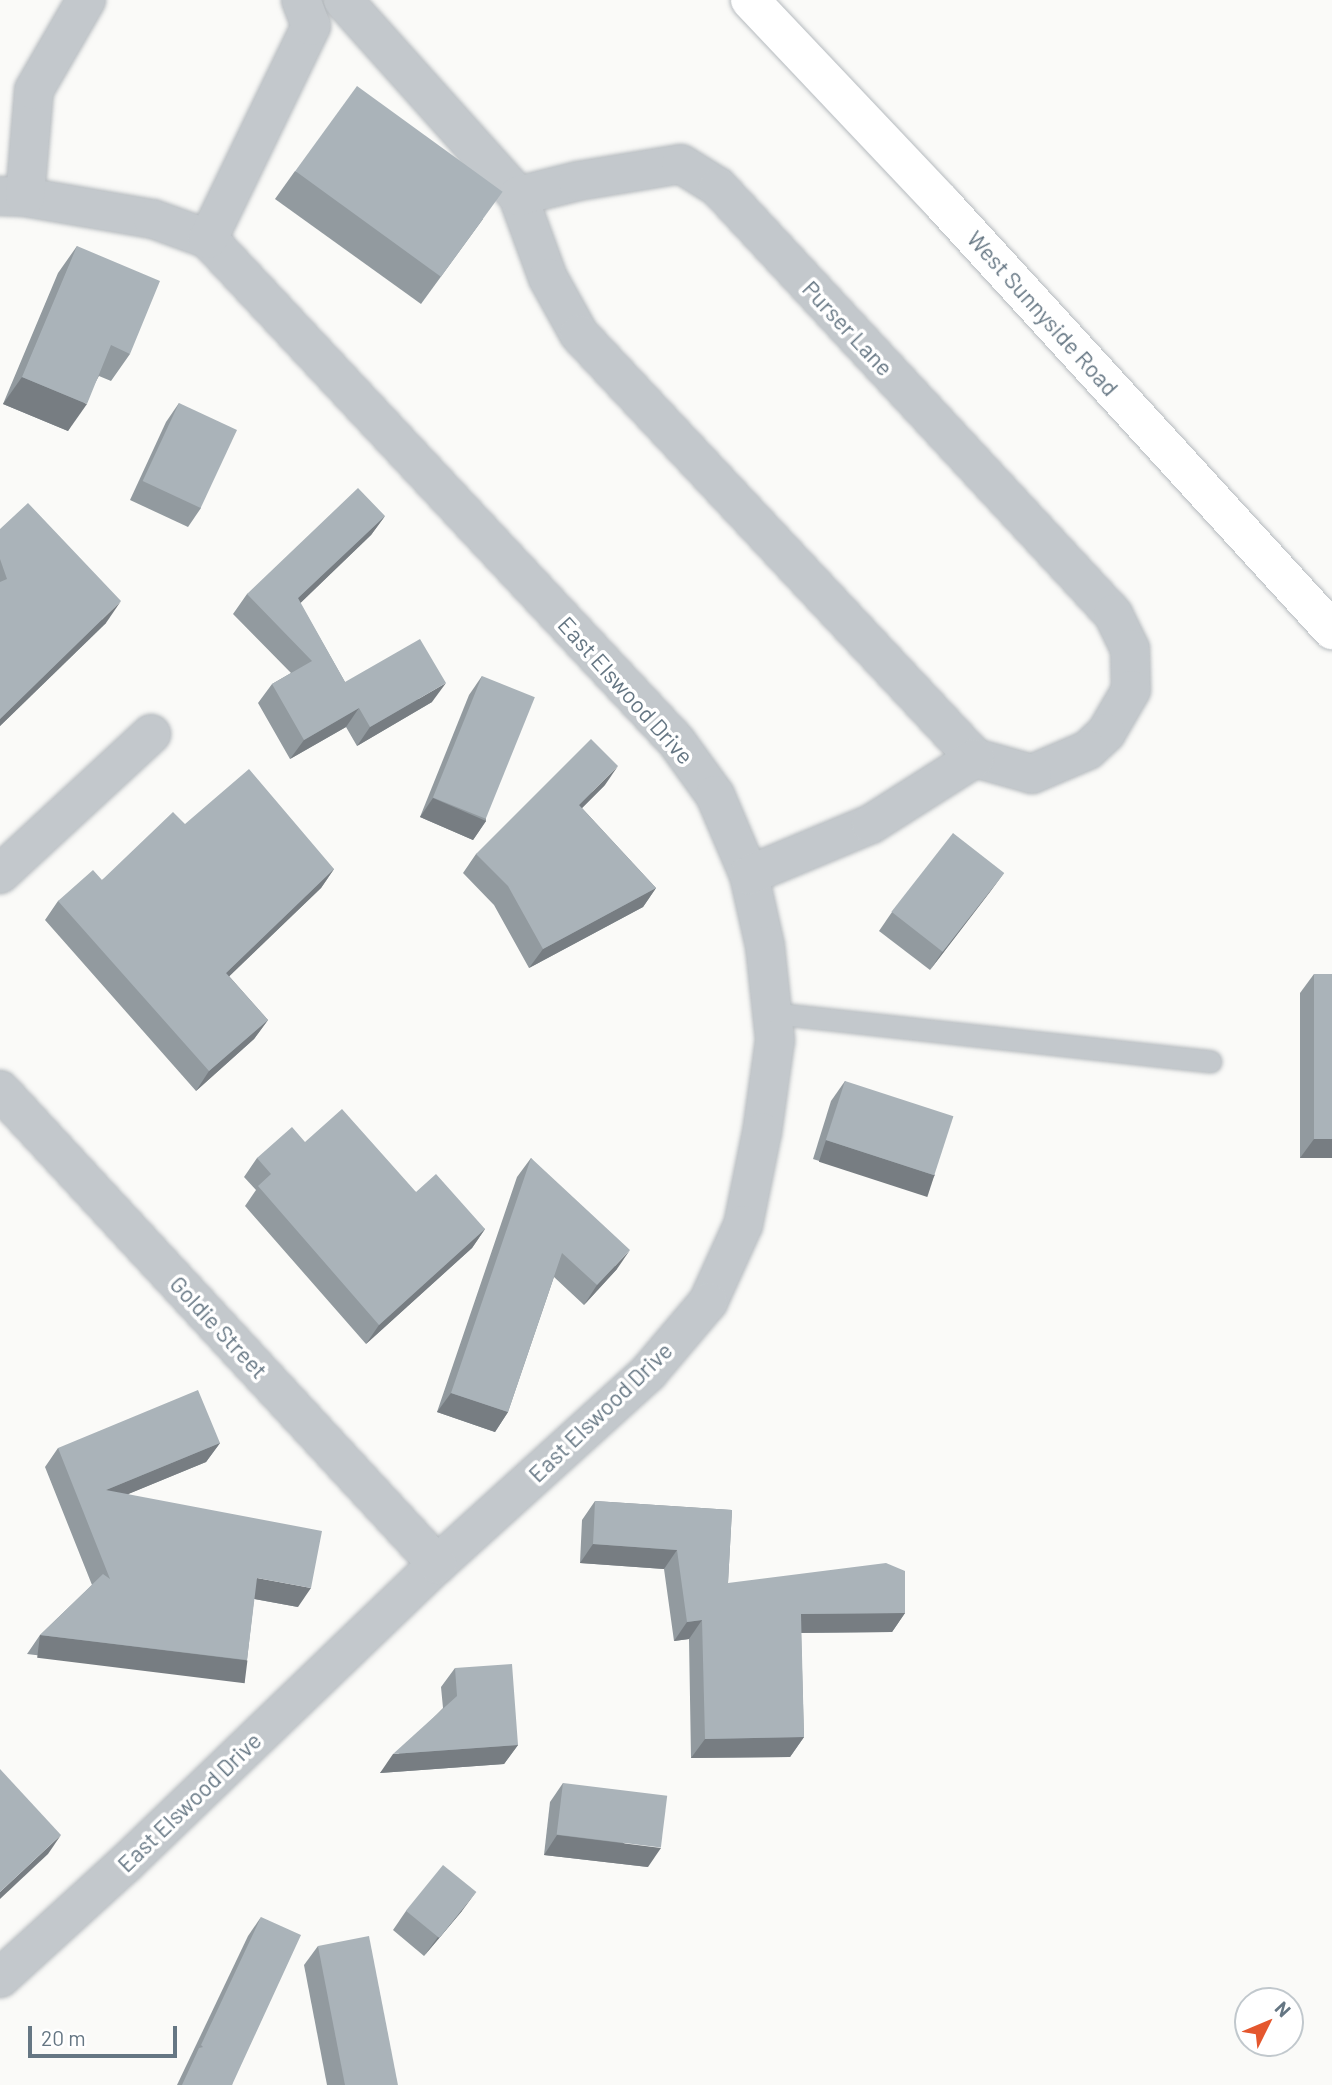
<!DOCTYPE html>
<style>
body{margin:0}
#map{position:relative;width:1332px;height:2085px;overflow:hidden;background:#fafaf8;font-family:Barlow,sans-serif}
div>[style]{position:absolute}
.roads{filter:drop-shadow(0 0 2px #b5babe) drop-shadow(0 0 2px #b5babe)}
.service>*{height:21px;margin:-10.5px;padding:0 10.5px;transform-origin:10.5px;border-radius:10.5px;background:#c3c8cc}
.minor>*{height:38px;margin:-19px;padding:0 19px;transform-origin:19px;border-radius:19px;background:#c3c8cc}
.primary>*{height:38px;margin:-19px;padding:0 19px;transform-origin:19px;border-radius:19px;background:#fff}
.wall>*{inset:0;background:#929a9f}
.shaded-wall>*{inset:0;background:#777d82;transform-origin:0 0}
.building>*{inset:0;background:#aab3b9;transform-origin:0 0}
span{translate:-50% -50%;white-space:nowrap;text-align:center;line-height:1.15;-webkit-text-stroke:7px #fff;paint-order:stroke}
.street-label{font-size:23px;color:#657683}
.north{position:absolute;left:1234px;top:1987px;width:70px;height:70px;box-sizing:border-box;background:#fff;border:2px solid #c1c8cd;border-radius:50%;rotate:47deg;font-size:19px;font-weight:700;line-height:28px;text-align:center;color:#657683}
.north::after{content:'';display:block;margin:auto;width:24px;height:32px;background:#e4572e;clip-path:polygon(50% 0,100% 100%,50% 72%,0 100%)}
.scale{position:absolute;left:28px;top:2026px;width:149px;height:32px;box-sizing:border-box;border:4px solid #657683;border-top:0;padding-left:9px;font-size:21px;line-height:24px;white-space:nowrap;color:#657683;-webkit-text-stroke:5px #fff;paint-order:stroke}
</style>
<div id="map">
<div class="roads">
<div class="service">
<i style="left:772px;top:1013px;width:441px;rotate:6.3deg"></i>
</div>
<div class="minor">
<i style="left:343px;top:0;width:263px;rotate:48.2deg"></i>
<i style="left:518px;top:196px;width:87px;rotate:69.9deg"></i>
<i style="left:548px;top:278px;width:64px;rotate:61deg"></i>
<i style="left:579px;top:334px;width:580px;rotate:46.96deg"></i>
<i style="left:0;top:196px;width:25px;rotate:2deg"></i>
<i style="left:25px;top:197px;width:130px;rotate:9.8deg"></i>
<i style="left:153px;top:219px;width:59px;rotate:20deg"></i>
<i style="left:208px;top:239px;width:686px;rotate:47.01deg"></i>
<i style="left:676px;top:741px;width:67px;rotate:54.2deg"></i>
<i style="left:715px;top:795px;width:87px;rotate:67deg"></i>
<i style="left:749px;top:875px;width:73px;rotate:77.3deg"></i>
<i style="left:765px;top:946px;width:95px;rotate:83.9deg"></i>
<i style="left:775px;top:1040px;width:93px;rotate:98deg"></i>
<i style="left:762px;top:1132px;width:95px;rotate:101.5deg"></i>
<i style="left:743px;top:1225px;width:85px;rotate:114.4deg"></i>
<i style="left:708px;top:1302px;width:93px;rotate:130.2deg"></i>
<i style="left:648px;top:1373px;width:285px;rotate:137.8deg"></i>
<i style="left:437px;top:1564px;width:433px;rotate:136.1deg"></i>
<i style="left:125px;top:1864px;width:169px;rotate:137.6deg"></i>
<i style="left:518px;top:196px;width:62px;rotate:-14deg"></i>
<i style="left:578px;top:181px;width:104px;rotate:-9.4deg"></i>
<i style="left:681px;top:164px;width:44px;rotate:31.9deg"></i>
<i style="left:718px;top:187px;width:582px;rotate:47.23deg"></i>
<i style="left:1113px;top:614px;width:39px;rotate:64deg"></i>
<i style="left:1130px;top:649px;width:41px;rotate:88.6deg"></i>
<i style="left:1131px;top:690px;width:50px;rotate:120.2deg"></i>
<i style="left:1106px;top:733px;width:25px;rotate:137deg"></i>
<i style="left:1088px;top:750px;width:61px;rotate:156.8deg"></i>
<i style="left:1032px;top:774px;width:59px;rotate:-164.3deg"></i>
<i style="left:25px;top:197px;width:107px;rotate:-85.2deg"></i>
<i style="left:34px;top:90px;width:104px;rotate:-60deg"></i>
<i style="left:208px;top:239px;width:237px;rotate:-64.2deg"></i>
<i style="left:311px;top:26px;width:28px;rotate:-111deg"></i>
<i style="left:0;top:874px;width:206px;rotate:-42.8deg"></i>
<i style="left:749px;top:875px;width:132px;rotate:-22.7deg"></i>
<i style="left:871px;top:824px;width:123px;rotate:-32.4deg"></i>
<i style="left:0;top:1090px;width:645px;rotate:47.33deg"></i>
</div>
<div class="primary">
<i style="left:750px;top:0;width:278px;rotate:46.6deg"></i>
<i style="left:941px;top:202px;width:580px;rotate:47.59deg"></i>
</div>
</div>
<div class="wall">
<i style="clip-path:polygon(295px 171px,483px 219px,421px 304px,275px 199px)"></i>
<i style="clip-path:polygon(77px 246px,130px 354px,111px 381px,99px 376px,68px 431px,3px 404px,58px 273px)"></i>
<i style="clip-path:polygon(179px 403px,201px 508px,188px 527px,130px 500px,166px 422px)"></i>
<i style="clip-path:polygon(385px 516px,371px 535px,300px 603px,345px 682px,432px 702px,357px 746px,346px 727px,290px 759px,258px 703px,272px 684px,291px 673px,233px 614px,247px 594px)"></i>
<i style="clip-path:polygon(0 529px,106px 623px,0 726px)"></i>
<i style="clip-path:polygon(482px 676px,486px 821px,473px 840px,420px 817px,469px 695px)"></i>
<i style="clip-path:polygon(605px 785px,582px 808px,656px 888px,643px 907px,529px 968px,494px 905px,463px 873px,476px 854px)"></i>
<i style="clip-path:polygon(185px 824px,334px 869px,321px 888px,229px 976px,268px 1020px,254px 1039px,196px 1091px,45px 920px,58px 901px,102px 880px)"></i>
<i style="clip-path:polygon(1004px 873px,930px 970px,879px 931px,892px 912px)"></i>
<i style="clip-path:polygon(1314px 974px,1332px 1158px,1300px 1158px,1300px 993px)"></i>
<i style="clip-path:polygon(845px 1081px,935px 1175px,922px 1194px,813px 1159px,831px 1101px)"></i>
<i style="clip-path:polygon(305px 1142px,416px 1192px,485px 1229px,472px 1248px,366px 1344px,245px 1206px,256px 1190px,244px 1177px,257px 1158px)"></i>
<i style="clip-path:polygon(531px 1158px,617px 1269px,584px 1305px,554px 1277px,508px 1412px,495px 1432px,437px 1412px,517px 1177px)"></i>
<i style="clip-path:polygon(220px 1443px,206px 1462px,128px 1494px,298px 1607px,254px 1599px,247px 1660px,233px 1679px,27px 1654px,40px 1635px,92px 1585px,45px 1467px,58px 1448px)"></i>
<i style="clip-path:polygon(595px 1501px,732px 1510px,728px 1583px,905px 1613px,892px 1632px,801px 1633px,804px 1737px,790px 1757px,691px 1758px,689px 1639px,674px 1641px,664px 1569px,580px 1563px,582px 1520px)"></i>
<i style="clip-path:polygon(455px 1668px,518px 1745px,504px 1764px,380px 1773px,443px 1708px,441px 1687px)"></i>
<i style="clip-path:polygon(563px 1783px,648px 1867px,544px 1855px,550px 1802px)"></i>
<i style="clip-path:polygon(406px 1911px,462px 1911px,424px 1956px,393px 1930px)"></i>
<i style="clip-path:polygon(261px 1917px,232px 2085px,177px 2085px,248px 1936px)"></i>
<i style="clip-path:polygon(318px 1946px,397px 2085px,327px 2085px,304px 1965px)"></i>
</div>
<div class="shaded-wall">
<i style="clip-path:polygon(22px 377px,87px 404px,68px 431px,3px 404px)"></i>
<i style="clip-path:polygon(385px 516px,371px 535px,285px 618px,298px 598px)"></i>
<i style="clip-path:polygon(121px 601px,106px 623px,0 726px,0 719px)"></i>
<i style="clip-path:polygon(446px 683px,432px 702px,357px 746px,370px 727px)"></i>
<i style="clip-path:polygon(359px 708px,346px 727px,290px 759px,304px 740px)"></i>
<i style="clip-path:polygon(618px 766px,605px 785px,566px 824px,579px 805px)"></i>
<i style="clip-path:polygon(433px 798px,486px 821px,473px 840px,420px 817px)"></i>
<i style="clip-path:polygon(334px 869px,321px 888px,213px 992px,226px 973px)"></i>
<i style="clip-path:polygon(1004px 873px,990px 892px,930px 970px,943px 951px)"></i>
<i style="clip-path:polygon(656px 888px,643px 907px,529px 968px,543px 949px)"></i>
<i style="clip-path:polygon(268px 1020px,254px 1039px,196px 1091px,209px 1071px)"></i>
<i style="clip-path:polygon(1314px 1139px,1332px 1139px,1332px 1158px,1300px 1158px)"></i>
<i style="left:826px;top:1140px;width:114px;height:23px;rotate:18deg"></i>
<i style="clip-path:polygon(485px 1229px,472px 1248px,366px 1344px,379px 1325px)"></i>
<i style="clip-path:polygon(630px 1250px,617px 1269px,584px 1305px,597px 1285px)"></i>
<i style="clip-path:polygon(451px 1393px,508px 1412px,495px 1432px,437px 1412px)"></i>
<i style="clip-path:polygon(220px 1443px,206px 1462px,92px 1509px,106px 1490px)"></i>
<i style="clip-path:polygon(593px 1544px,677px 1550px,664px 1569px,580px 1563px)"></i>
<i style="clip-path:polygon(257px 1578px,311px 1588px,298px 1607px,244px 1597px)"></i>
<i style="clip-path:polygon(905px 1613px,892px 1632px,788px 1633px,801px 1614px)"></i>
<i style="clip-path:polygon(702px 1620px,689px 1639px,674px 1641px,687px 1622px)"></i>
<i style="left:40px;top:1635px;width:209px;height:23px;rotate:7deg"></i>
<i style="clip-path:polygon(804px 1737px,790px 1757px,691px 1758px,705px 1739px)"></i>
<i style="clip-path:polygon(518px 1745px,504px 1764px,380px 1773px,393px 1754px)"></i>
<i style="clip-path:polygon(61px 1835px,48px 1854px,0 1899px,0 1892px)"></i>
<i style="clip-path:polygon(557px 1835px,661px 1848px,648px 1867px,544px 1855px)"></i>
<i style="clip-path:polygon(476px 1892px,462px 1911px,424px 1956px,438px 1937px)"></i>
</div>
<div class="building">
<i style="left:357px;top:86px;width:180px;height:105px;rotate:36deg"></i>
<i style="clip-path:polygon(77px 246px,160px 281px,130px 354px,111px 345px,87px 404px,22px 377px)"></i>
<i style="left:179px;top:403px;width:64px;height:86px;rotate:25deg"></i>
<i style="clip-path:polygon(358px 488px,385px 516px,298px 598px,345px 682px,420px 639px,446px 683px,370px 727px,359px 708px,304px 740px,272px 684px,312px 661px,247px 594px)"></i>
<i style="clip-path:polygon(28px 503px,121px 601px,0 719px,0 582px,7px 579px,0 559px,0 529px)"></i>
<i style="left:482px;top:676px;width:57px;height:131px;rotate:22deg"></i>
<i style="clip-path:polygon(591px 739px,618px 766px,579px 805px,656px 888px,543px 949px,508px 886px,476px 854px)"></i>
<i style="clip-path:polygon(249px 769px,334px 869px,226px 973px,268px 1020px,209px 1071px,58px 901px,93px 870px,102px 880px,173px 812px,185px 824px)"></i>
<i style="left:953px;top:833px;width:65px;height:100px;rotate:38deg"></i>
<i style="left:1314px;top:974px;width:18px;height:165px"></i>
<i style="left:845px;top:1081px;width:114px;height:62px;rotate:18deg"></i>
<i style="clip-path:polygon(342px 1109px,416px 1192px,436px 1174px,485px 1229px,379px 1325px,258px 1186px,271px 1174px,257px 1158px,292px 1127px,305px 1142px)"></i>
<i style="clip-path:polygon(531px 1158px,630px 1250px,597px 1285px,562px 1253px,508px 1412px,451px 1393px)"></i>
<i style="clip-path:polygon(198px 1390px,220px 1443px,106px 1490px,322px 1531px,311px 1588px,257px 1578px,247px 1660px,40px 1635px,103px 1574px,110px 1579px,58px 1448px)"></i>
<i style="clip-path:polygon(595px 1501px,732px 1510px,728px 1583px,886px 1563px,905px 1571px,905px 1613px,801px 1614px,804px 1737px,705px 1739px,702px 1620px,687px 1622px,677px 1550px,593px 1544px)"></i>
<i style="clip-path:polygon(512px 1664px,518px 1745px,393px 1754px,457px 1696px,455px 1668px)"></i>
<i style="clip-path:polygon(0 1769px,61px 1835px,0 1892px)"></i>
<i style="left:563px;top:1783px;width:105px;height:52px;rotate:7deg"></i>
<i style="left:443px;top:1865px;width:43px;height:59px;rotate:39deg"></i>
<i style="clip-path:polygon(261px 1917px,301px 1935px,232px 2085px,182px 2085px,199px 2048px,203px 2047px,201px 2045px)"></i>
<i style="left:369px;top:1936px;width:152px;height:52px;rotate:79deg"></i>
</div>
<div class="street-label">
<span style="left:1043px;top:313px;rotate:48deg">West Sunnyside Road</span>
<span style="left:848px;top:328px;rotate:47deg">Purser Lane</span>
<span style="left:626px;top:690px;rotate:48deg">East Elswood Drive</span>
<span style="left:219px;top:1327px;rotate:47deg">Goldie Street</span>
<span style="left:600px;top:1412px;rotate:-44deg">East Elswood Drive</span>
<span style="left:189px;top:1802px;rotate:-44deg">East Elswood Drive</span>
</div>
<div class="north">N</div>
<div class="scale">20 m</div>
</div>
